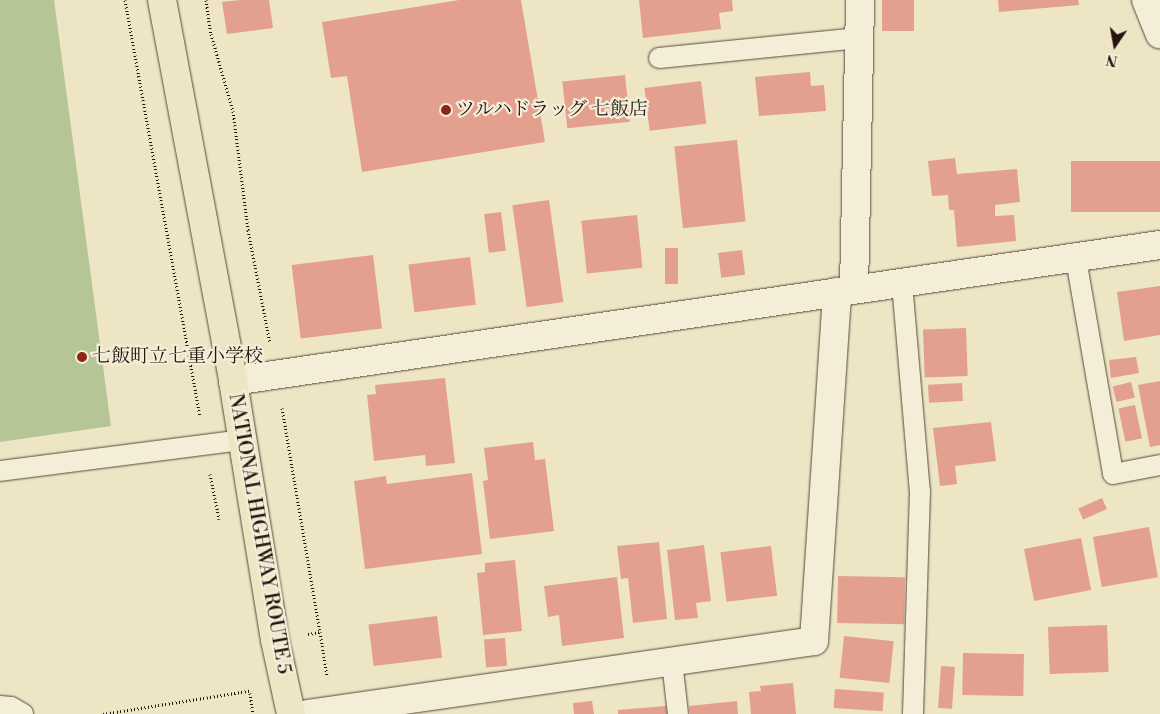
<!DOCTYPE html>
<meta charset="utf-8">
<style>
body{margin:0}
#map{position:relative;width:1160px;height:714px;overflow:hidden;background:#eee5c4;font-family:"Libre Bodoni","Noto Serif JP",serif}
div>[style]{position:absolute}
.green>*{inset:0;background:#b6c596}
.building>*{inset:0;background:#e3a08f;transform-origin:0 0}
.path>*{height:3px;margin-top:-1.5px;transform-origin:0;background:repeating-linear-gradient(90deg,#25140d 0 1px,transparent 0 3.5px)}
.roads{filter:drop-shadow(0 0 1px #57483b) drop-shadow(0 0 1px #57483b)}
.lane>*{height:20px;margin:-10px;padding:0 10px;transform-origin:10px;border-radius:10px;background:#f4eed9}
.street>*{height:28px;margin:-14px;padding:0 14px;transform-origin:14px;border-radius:14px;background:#f4eed9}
.highway>*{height:28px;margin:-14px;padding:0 14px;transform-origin:14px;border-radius:14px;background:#eee5c4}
.dots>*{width:14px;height:14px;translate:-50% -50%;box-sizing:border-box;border:2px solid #f4eed9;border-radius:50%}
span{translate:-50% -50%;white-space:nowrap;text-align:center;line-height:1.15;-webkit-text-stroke:4.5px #f4eed9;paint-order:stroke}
.poi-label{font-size:19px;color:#25140d}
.left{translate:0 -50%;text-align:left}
.street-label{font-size:19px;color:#25140d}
.north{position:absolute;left:1090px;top:20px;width:50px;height:50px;-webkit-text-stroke:4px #f4eed9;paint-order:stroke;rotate:192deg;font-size:14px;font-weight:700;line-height:20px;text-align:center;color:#25140d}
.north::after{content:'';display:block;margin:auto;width:18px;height:22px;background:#25140d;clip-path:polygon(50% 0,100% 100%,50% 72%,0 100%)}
</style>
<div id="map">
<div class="green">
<i style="clip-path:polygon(0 0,54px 0,111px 426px,0 442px)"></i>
</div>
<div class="building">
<i style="clip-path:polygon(240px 0,269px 0,273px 28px,227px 34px,222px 2px)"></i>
<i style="clip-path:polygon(459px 0,521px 0,545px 142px,362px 172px,347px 76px,331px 78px,322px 22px)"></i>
<i style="clip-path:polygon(639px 0,732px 0,733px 11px,719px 13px,721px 29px,643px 38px)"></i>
<i style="left:882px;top:0;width:32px;height:31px"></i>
<i style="clip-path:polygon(998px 0,1078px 0,1079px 5px,999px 12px)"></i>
<i style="clip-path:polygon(810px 72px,811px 86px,824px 85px,826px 111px,759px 116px,755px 77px)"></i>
<i style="left:625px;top:75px;width:47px;height:63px;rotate:84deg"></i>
<i style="left:701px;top:81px;width:43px;height:57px;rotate:83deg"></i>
<i style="left:737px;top:140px;width:82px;height:63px;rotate:84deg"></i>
<i style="clip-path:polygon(955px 158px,957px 174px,1017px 169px,1020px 202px,995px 205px,995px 216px,1014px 215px,1016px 241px,957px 247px,954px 210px,949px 210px,948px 195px,932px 196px,928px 161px)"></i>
<i style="left:1160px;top:161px;width:51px;height:89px;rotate:90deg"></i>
<i style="left:549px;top:200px;width:103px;height:37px;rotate:82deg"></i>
<i style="left:501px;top:212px;width:39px;height:17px;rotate:83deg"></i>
<i style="left:637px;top:215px;width:53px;height:56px;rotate:84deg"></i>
<i style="left:665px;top:248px;width:13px;height:36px"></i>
<i style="left:742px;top:250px;width:25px;height:24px;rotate:83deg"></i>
<i style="left:373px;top:255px;width:74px;height:82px;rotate:83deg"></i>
<i style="left:470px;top:257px;width:48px;height:62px;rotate:83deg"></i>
<i style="clip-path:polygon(1160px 286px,1160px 335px,1124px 341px,1117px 292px)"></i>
<i style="left:966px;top:328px;width:48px;height:43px;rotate:88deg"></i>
<i style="clip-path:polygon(1136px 357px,1139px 373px,1111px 378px,1109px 360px)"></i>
<i style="clip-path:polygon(445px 378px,455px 463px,426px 466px,425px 455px,374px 461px,367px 395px,376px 394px,375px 385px)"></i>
<i style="clip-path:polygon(1160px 381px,1160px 445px,1150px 447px,1138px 385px)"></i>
<i style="left:1131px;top:382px;width:16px;height:19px;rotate:76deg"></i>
<i style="left:962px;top:383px;width:18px;height:34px;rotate:87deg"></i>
<i style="left:1135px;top:405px;width:34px;height:17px;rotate:78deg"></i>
<i style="clip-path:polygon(991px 422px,996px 461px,955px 466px,957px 484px,940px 486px,933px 428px)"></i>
<i style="clip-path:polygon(533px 442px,535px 460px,545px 459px,554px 531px,490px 539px,483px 481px,488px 480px,484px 448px)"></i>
<i style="clip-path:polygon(472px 473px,482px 554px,365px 569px,354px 481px,386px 476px,387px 484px)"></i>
<i style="left:1102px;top:498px;width:12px;height:26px;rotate:66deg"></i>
<i style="left:1149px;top:527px;width:51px;height:57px;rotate:80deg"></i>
<i style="left:1081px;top:538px;width:53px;height:58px;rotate:79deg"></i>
<i style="clip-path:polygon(659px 542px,667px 619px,633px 623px,628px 578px,621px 579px,617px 546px)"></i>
<i style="clip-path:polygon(704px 545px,711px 601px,696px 603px,698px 618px,675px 620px,667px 550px)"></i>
<i style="left:771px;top:546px;width:50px;height:51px;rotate:83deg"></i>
<i style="clip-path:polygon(515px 560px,522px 631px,483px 635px,477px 573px,485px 572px,485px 563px)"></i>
<i style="left:838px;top:576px;width:67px;height:47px;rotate:1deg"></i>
<i style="clip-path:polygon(617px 577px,624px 638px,562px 646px,559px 615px,548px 617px,544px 586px)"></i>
<i style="left:437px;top:616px;width:42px;height:69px;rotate:83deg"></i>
<i style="left:1107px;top:625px;width:47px;height:59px;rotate:88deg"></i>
<i style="left:844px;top:636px;width:50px;height:42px;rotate:6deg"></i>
<i style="left:505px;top:638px;width:28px;height:21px;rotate:86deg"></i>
<i style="left:963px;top:653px;width:61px;height:42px;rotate:1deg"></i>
<i style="left:941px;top:666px;width:14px;height:42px;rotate:4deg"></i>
<i style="clip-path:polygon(793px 683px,796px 714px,751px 714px,749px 692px,761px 691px,760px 686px)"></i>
<i style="left:835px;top:689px;width:49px;height:19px;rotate:4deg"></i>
<i style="clip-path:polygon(592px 701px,594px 714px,574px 714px,573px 703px)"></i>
<i style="clip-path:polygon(737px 701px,738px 714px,690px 714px,689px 706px)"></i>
<i style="clip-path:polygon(666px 706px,667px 714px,618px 714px,618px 710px)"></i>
</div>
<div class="path">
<i style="left:125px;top:0;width:423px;rotate:79.8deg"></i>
<i style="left:206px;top:0;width:34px;rotate:82deg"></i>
<i style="left:211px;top:34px;width:80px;rotate:74.1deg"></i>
<i style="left:233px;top:111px;width:120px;rotate:82.8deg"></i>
<i style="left:248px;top:230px;width:115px;rotate:79deg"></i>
<i style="left:282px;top:408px;width:227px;rotate:80.4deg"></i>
<i style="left:210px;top:474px;width:46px;rotate:78.7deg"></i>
<i style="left:308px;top:634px;width:12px;rotate:-9deg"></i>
<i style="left:320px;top:632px;width:45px;rotate:81deg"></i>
<i style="left:250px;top:693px;width:21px;rotate:82deg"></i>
<i style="left:103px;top:714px;width:148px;rotate:-9deg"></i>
</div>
<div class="roads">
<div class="lane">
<i style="left:659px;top:58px;width:201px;rotate:-5.7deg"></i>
<i style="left:1076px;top:259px;width:218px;rotate:80.2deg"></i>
<i style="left:1113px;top:474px;width:48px;rotate:-10.8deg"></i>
<i style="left:902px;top:283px;width:209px;rotate:85.1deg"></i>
<i style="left:920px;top:491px;width:223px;rotate:91.8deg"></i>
<i style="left:0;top:471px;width:245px;rotate:-7.3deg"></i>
<i style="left:672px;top:662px;width:52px;rotate:83.4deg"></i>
<i style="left:0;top:706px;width:11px;rotate:5deg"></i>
<i style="left:11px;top:707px;width:14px;rotate:30deg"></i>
</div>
<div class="street">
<i style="left:1146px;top:0;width:37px;rotate:68deg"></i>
<i style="left:854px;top:289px;width:289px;rotate:-88.8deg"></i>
<i style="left:233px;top:381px;width:937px;rotate:-8.35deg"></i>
<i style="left:307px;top:714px;width:512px;rotate:-8.19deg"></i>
<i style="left:814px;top:641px;width:350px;rotate:-86.2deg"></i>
</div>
<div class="highway">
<i style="left:162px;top:0;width:388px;rotate:79.4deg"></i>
<i style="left:233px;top:381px;width:262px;rotate:80.8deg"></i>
<i style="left:275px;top:640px;width:76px;rotate:77.8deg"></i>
</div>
</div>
<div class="dots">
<i style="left:446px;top:110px;background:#8f2418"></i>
<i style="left:82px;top:357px;background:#8f2418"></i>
</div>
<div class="poi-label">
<span class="left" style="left:456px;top:110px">ツルハドラッグ 七飯店</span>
<span class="left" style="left:92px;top:357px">七飯町立七重小学校</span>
</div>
<div class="street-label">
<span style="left:259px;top:534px;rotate:80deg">NATIONAL HIGHWAY ROUTE 5</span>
</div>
<div class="north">N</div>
</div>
